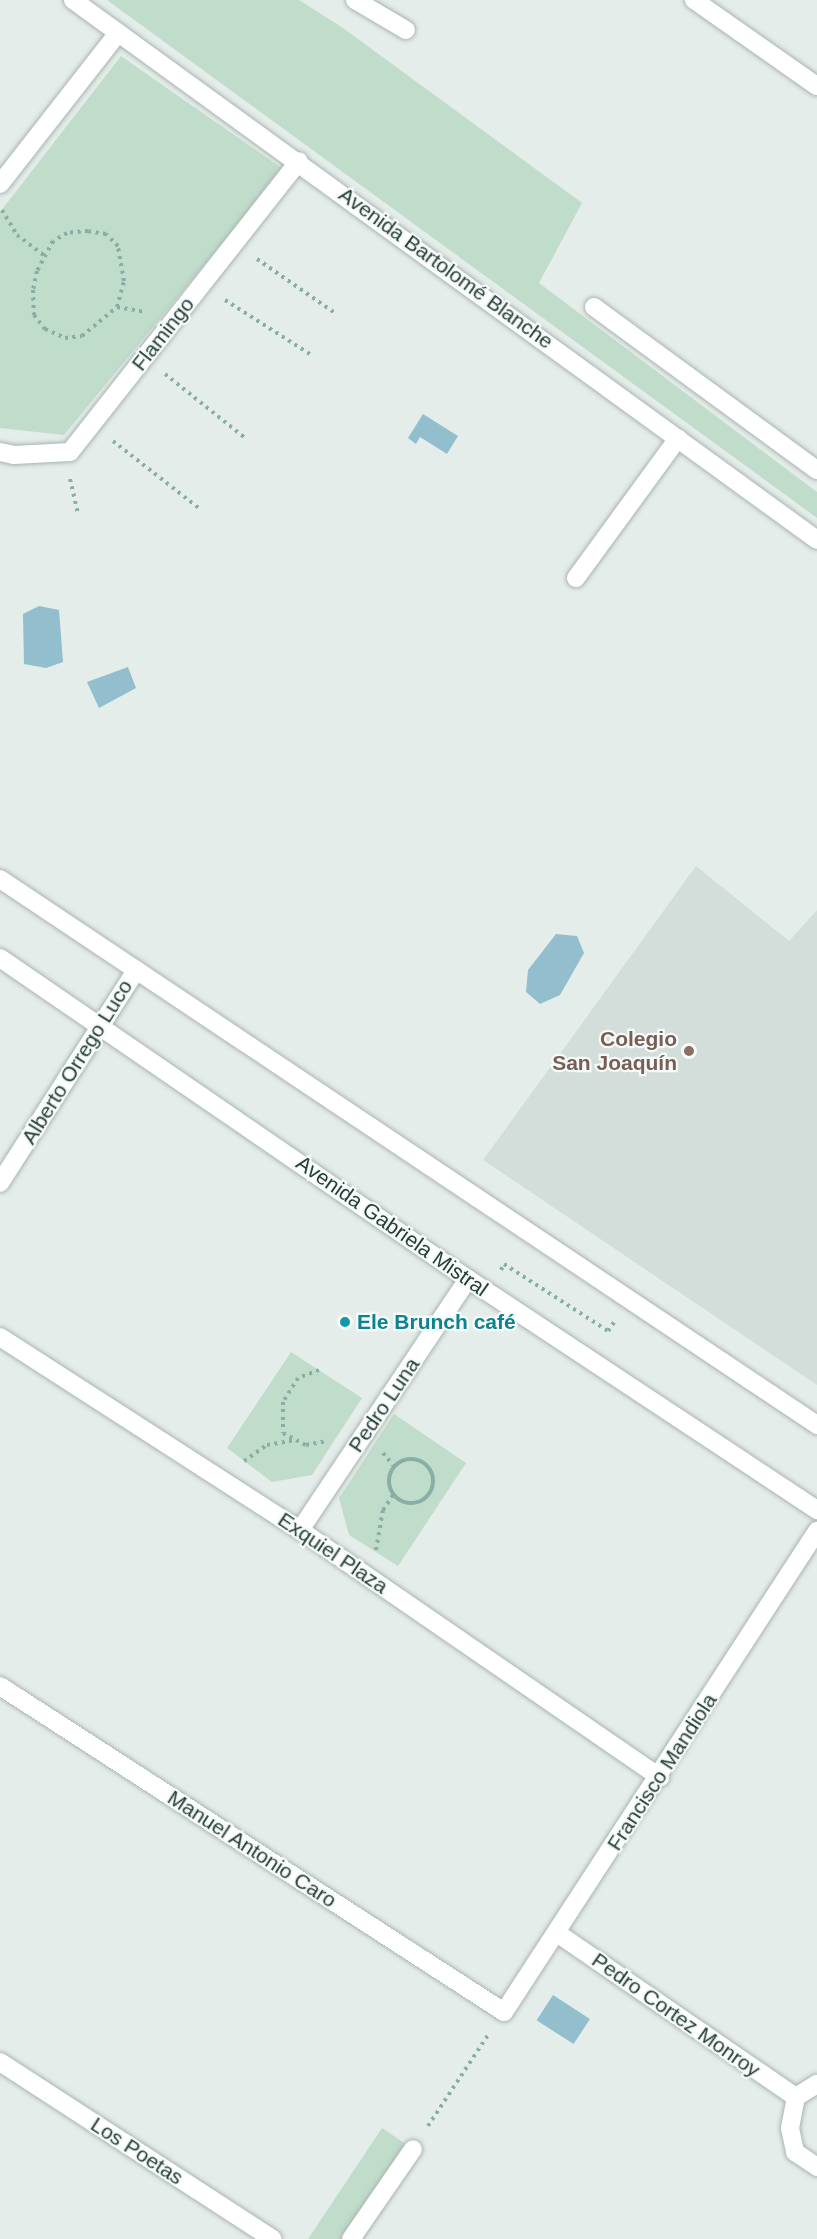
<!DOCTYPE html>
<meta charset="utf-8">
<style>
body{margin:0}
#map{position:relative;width:817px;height:2239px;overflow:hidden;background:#e5edea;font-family:Arial,sans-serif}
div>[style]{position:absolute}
.built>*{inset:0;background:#d3ddda}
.green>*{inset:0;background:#c0dccb}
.water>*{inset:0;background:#92becd;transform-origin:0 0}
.path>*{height:4px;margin-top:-2px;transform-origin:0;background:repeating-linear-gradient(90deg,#88aea6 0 3px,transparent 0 7.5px)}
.path>.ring{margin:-2px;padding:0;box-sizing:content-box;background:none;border:4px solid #88aea6;border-radius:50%}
.roads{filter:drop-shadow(0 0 2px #a8b5b2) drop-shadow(0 0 2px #a8b5b2)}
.lane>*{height:18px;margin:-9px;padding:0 9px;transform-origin:9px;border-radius:9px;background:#fff}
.street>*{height:18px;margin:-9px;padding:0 9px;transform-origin:9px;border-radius:9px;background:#fff}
.secondary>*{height:18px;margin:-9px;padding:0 9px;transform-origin:9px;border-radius:9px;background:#fff}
.dots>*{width:16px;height:16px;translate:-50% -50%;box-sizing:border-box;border:3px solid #f6faf8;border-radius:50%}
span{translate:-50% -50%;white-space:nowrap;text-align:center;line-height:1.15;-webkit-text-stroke:4.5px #f6faf8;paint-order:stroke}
.street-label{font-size:21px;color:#263e3a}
.education-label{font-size:21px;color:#785e54;font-weight:700}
.right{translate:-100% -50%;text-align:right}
.culture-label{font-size:21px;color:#0d838f;font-weight:700}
.left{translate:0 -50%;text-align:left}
</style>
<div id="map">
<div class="built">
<i style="clip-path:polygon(696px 866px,789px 941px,817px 910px,817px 1385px,483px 1160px)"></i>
</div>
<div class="green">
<i style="clip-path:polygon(107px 0,299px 0,343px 28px,582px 203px,539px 283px,817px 492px,817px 518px)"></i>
<i style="clip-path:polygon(121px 56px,283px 169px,64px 435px,0 428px,0 212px)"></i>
<i style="clip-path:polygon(291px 1352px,362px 1398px,312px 1475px,272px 1482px,227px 1448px)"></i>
<i style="clip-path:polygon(394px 1414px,466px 1463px,398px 1566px,349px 1535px,339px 1498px)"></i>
<i style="clip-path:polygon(382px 2128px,413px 2149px,351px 2239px,308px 2239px)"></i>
</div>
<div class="water">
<i style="clip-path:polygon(423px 414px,458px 436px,447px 454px,420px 437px,416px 444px,408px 438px)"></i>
<i style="clip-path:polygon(39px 606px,59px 610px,63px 662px,46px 668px,24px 664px,23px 614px)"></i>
<i style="clip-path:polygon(128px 667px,136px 688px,99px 708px,87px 682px)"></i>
<i style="clip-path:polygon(556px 934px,577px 936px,584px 953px,560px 995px,540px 1004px,526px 992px,528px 970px)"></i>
<i style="left:553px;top:1995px;width:44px;height:30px;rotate:33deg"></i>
</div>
<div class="path">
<i style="left:2px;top:210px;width:29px;rotate:59deg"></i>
<i style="left:17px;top:235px;width:34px;rotate:37deg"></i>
<i style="left:257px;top:259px;width:95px;rotate:34.7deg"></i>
<i style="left:225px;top:300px;width:104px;rotate:32.5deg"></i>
<i style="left:117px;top:307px;width:27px;rotate:-75deg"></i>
<i style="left:124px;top:281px;width:36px;rotate:-100deg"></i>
<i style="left:118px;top:246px;width:17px;rotate:-135deg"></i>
<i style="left:106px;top:234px;width:18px;rotate:-171deg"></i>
<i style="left:88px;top:231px;width:21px;rotate:175deg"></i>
<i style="left:67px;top:233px;width:16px;rotate:150deg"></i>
<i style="left:53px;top:241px;width:34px;rotate:118deg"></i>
<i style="left:37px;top:271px;width:19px;rotate:102deg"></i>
<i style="left:33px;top:290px;width:25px;rotate:88deg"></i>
<i style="left:34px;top:315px;width:18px;rotate:52deg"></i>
<i style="left:45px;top:329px;width:22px;rotate:24deg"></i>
<i style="left:65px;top:338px;width:17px;rotate:-7deg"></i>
<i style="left:82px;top:336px;width:45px;rotate:-39.6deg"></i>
<i style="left:117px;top:307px;width:28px;rotate:10deg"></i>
<i style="left:165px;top:374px;width:101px;rotate:38.6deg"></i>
<i style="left:113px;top:441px;width:110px;rotate:38deg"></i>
<i style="left:70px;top:479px;width:35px;rotate:77deg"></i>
<i style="left:501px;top:1270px;width:7px;rotate:-63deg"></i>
<i style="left:504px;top:1264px;width:124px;rotate:32.8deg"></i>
<i style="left:608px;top:1331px;width:12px;rotate:-55deg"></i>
<i style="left:319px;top:1370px;width:22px;rotate:159deg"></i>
<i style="left:298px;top:1378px;width:28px;rotate:122deg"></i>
<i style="left:283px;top:1402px;width:31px;rotate:90deg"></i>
<i style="left:283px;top:1433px;width:26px;rotate:28deg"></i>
<i style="left:306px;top:1445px;width:21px;rotate:-11deg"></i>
<i style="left:383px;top:1453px;width:17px;rotate:50deg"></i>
<i class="ring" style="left:389px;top:1459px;width:40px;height:40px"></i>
<i style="left:244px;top:1461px;width:28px;rotate:-35deg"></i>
<i style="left:267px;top:1445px;width:29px;rotate:-10deg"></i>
<i style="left:376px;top:1550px;width:41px;rotate:-80.1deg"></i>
<i style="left:383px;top:1510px;width:18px;rotate:-56deg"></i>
<i style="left:428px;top:2126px;width:109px;rotate:-56.6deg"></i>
</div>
<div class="roads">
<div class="lane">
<i style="left:576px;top:578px;width:173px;rotate:-53.9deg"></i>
</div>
<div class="street">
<i style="left:73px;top:0;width:919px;rotate:35.97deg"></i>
<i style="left:355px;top:0;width:59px;rotate:30.5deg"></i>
<i style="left:694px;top:0;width:150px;rotate:35deg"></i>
<i style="left:0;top:184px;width:192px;rotate:-52deg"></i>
<i style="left:594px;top:307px;width:276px;rotate:36.2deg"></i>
<i style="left:0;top:452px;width:14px;rotate:12deg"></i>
<i style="left:14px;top:455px;width:56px;rotate:-3.1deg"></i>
<i style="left:70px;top:452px;width:370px;rotate:-51.8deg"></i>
<i style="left:0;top:1183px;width:253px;rotate:-57.4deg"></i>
<i style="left:0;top:1337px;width:357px;rotate:32.8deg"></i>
<i style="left:300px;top:1530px;width:437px;rotate:34.5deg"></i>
<i style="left:300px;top:1530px;width:302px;rotate:-56.2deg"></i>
<i style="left:0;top:1686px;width:600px;rotate:32.9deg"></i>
<i style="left:504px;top:2012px;width:574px;rotate:-56.95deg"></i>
<i style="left:557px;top:1933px;width:290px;rotate:34.5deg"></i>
<i style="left:0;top:2062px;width:325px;rotate:33deg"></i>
<i style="left:796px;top:2097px;width:32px;rotate:101deg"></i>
<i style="left:790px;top:2128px;width:25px;rotate:78deg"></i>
<i style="left:795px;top:2152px;width:27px;rotate:34deg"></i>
<i style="left:796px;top:2097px;width:25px;rotate:-32deg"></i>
<i style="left:351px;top:2239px;width:109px;rotate:-55.4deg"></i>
</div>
<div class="secondary">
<i style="left:0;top:879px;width:983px;rotate:33.75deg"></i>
<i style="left:0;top:958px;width:568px;rotate:34.45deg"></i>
<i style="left:468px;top:1279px;width:419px;rotate:33.5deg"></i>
</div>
</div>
<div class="dots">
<i style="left:689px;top:1051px;background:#8d6e63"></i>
<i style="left:345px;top:1322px;background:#0f9aa8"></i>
</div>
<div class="street-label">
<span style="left:446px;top:268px;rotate:36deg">Avenida Bartolomé Blanche</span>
<span style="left:163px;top:334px;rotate:-52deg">Flamingo</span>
<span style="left:77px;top:1062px;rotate:-58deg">Alberto Orrego Luco</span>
<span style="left:392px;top:1226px;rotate:35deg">Avenida Gabriela Mistral</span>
<span style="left:384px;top:1405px;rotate:-56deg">Pedro Luna</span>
<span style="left:333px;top:1553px;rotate:34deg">Exquiel Plaza</span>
<span style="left:662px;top:1772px;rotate:-57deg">Francisco Mandiola</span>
<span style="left:252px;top:1849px;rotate:33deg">Manuel Antonio Caro</span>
<span style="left:676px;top:2015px;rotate:35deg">Pedro Cortez Monroy</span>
<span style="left:137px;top:2151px;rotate:33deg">Los Poetas</span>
</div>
<div class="education-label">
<span class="right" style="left:677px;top:1051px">Colegio<br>San Joaquín</span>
</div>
<div class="culture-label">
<span class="left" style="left:357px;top:1322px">Ele Brunch café</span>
</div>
</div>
